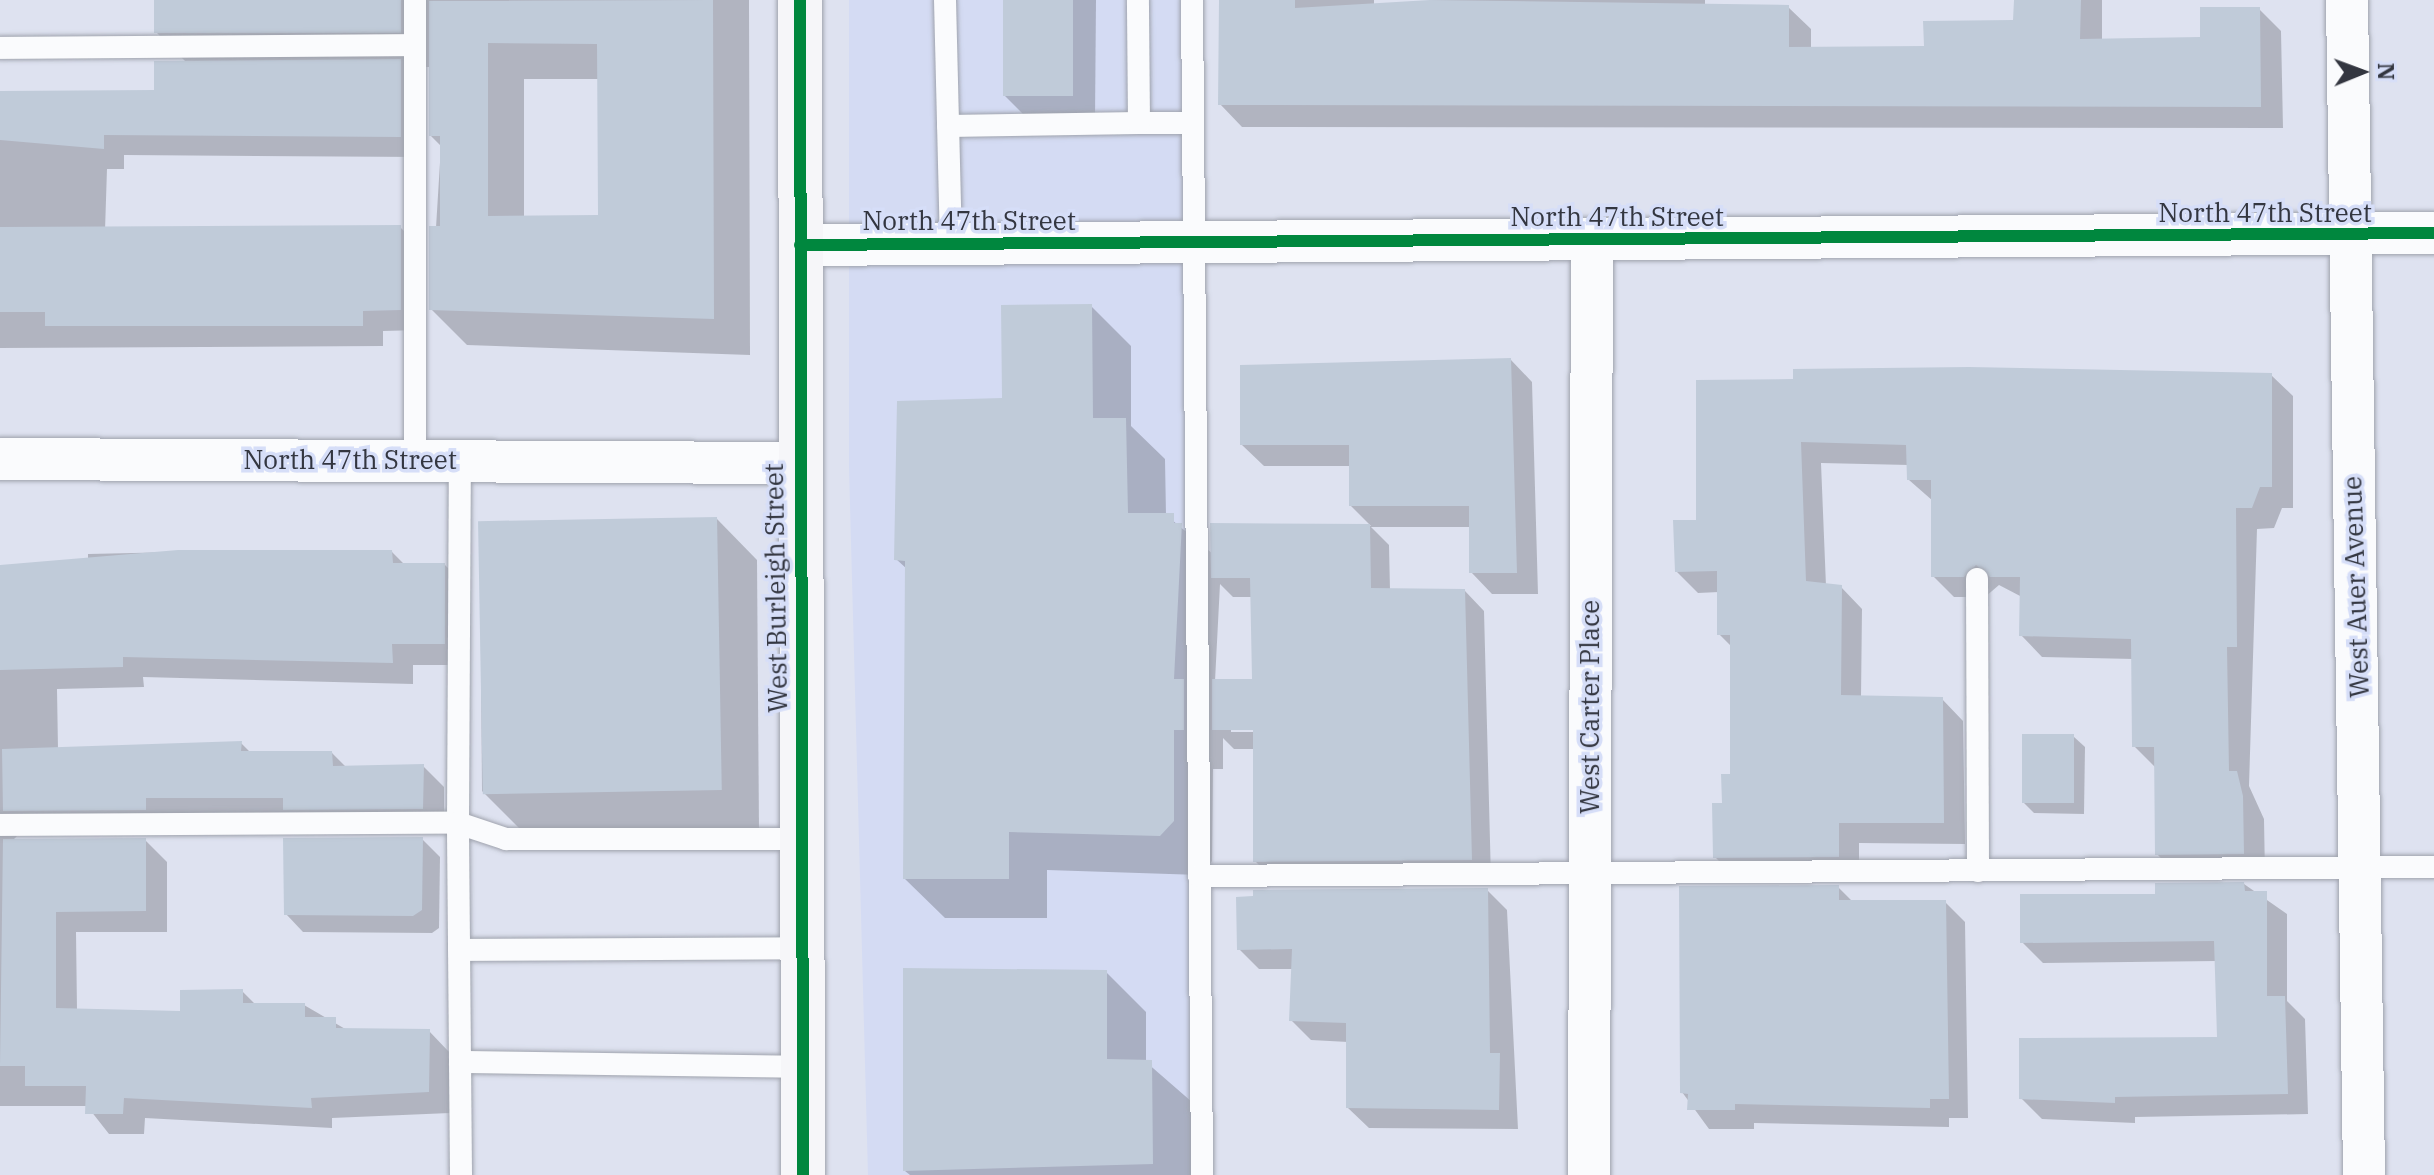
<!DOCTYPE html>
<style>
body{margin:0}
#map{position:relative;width:2434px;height:1175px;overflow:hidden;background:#dee2f0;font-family:"IBM Plex Serif",serif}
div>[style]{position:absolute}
.built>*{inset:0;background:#d4dbf3}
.shadow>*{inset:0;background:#0003}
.building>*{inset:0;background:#c0cbd9;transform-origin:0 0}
.roads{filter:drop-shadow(0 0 2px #9fa3ad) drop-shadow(0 0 2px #9fa3ad)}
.lane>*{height:22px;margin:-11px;padding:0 11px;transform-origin:11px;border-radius:11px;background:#fafbfd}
.street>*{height:42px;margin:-21px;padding:0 21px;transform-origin:21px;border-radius:21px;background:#fafbfd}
.secondary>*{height:44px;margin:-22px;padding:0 22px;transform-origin:22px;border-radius:22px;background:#f6f6f9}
.cycleway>*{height:12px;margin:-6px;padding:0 6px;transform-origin:6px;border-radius:6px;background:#00873e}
span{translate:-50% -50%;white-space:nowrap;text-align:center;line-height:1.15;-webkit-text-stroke:7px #d6def8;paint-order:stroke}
.street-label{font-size:26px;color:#333640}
.north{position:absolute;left:2322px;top:32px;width:80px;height:80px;-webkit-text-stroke:6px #d6def8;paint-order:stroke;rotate:89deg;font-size:22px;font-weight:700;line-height:32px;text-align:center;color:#333640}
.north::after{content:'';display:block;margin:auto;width:28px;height:36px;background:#333640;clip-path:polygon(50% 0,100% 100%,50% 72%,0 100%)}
</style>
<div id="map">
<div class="built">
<i style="clip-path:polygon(849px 0,1184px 0,1200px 1175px,868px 1175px,849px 467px)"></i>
</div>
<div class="shadow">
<i style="clip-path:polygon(evenodd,156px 0,749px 0,750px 355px,467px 345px,431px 309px,441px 146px,431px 136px,430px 67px,406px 67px,421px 157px,124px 155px,124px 169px,107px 169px,105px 231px,400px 227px,421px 248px,421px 330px,383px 331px,383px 346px,0 348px,0 92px,156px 92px,187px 63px,156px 32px,156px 0,524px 79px,600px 79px,600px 217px,524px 218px,524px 79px)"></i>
<i style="clip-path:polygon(1005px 0,1096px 0,1095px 118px,1027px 118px,1004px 95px)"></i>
<i style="clip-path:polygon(1233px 0,1374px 0,1374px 8px,1432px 7px,1432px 0,1705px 0,1705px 7px,1788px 7px,1811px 29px,1811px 49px,1926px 48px,2015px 22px,2016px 0,2102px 0,2102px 40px,2202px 38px,2259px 9px,2281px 31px,2283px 128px,1242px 127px,1220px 104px)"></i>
<i style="clip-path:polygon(evenodd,1091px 306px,1131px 346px,1131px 426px,1165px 459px,1166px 515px,1213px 554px,1212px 525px,1371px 526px,1351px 506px,1351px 466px,1264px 466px,1242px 445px,1511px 360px,1532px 382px,1538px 594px,1492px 594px,1471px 572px,1471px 527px,1371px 527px,1389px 545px,1390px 590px,1465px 591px,1484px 611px,1491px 879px,1275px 881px,1255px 861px,1255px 749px,1234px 749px,1223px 738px,1223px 769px,1213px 769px,1212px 861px,1200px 875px,1047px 870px,1047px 918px,945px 918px,905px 879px,907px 569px,896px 559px,1004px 400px,1091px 306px,1220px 584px,1233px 597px,1252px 597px,1254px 681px,1215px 681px,1220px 584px,1091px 306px,1231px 728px,1263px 728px,1263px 732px,1231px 732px,1231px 728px)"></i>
<i style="clip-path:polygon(2271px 375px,2293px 396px,2293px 508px,2282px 508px,2274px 528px,2257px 529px,2249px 786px,2264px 819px,2265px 875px,2178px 876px,2157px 854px,2156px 768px,2134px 746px,2134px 659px,2042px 657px,2021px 635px,2022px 597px,1999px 585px,1985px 597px,1954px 597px,1933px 576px,1933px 501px,1909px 480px,1909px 465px,1821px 463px,1826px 586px,1841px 587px,1862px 609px,1861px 698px,1942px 699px,1963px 721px,1965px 844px,1859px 843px,1859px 878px,1737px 879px,1715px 857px,1732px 776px,1732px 647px,1719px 634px,1719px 592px,1698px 593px,1676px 571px,1698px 522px,1698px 382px)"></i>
<i style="clip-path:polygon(717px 519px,757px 560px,759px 830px,522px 831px,482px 791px,480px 525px)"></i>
<i style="clip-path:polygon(178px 552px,392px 552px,405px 565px,445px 565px,466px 586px,465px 665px,413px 665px,413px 684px,143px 677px,144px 687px,57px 689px,58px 749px,241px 743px,251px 753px,332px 753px,346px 767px,423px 766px,444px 787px,444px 830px,22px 831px,12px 841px,145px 840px,167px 862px,167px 932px,76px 932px,77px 1010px,182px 1013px,242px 991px,256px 1005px,304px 1005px,347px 1030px,429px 1031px,450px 1053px,450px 1113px,332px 1118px,332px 1128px,145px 1118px,144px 1134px,109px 1134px,87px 1106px,0 1106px,0 569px,88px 562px,88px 554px)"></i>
<i style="clip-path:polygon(2073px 736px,2085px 747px,2084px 814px,2034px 813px,2023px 802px)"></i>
<i style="clip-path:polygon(422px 839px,440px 857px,439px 928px,432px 933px,303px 932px,286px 914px)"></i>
<i style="clip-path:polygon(2244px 884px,2287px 914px,2287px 1001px,2305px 1019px,2308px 1114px,2135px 1117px,2135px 1123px,2042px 1119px,2021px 1098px,2219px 1039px,2217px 961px,2043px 963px,2022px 942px,2157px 896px)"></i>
<i style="clip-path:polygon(1838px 887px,1853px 902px,1945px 902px,1965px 922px,1968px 1118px,1949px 1118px,1949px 1127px,1754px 1123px,1754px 1129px,1709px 1129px,1682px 1092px)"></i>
<i style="clip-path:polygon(1487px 890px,1507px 910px,1518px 1129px,1369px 1128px,1348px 1108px,1348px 1042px,1311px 1040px,1291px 1020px,1293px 969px,1259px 969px,1239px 949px)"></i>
<i style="clip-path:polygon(1106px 972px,1146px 1012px,1146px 1062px,1192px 1102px,1192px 1175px,910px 1175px,905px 1171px)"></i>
</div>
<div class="building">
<i style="left:154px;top:0;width:247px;height:33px"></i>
<i style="clip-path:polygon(evenodd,713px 0,714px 319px,429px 310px,429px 226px,440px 226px,440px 136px,429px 136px,429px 1px,713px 0,488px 43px,597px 44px,598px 215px,488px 216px,488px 43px)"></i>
<i style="left:1003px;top:0;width:70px;height:96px"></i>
<i style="clip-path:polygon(1219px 0,1295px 0,1295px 8px,1430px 0,1789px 5px,1789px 47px,1924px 46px,1923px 21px,2013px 20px,2014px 0,2081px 0,2080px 39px,2200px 37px,2200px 7px,2260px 7px,2261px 107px,1218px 105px)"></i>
<i style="clip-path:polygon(401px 59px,401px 137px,104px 135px,104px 149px,0 140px,0 91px,154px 90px,154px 61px)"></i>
<i style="clip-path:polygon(401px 225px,401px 310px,363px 311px,363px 326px,45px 326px,45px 312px,0 312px,0 227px)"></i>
<i style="clip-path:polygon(1092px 304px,1093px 418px,1126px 418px,1128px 513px,1174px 513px,1174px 523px,1182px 523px,1174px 679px,1184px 679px,1184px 730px,1174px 730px,1174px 821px,1160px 836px,1009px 832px,1009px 879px,903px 879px,905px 561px,894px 560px,897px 401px,1002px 398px,1001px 305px)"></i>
<i style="clip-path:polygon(1511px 358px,1517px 573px,1469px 573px,1469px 506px,1349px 506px,1349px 445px,1240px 445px,1240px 365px)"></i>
<i style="clip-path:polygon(1969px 367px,2272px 373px,2272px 487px,2260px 487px,2252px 508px,2236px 508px,2237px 647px,2227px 647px,2229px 771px,2237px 771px,2243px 796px,2244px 854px,2155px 855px,2154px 747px,2132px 747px,2131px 639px,2019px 636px,2020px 577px,1990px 577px,1976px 565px,1964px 577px,1931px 577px,1931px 480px,1907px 480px,1906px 445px,1801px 442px,1806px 581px,1842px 585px,1841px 695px,1943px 697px,1944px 823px,1839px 823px,1839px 857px,1713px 858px,1712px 803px,1722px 803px,1721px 774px,1730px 774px,1730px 635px,1717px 635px,1717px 571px,1675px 572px,1673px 520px,1696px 520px,1696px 380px,1793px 379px,1793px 369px)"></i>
<i style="left:717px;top:517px;width:273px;height:239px;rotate:89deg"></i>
<i style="clip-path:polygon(1210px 523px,1370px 524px,1371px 588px,1465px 589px,1472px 860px,1253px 862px,1253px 730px,1212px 730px,1212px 679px,1252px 679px,1250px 578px,1211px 578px)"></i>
<i style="clip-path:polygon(178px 550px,392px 550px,393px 563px,445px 563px,445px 644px,392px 644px,393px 663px,123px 657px,123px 667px,0 670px,0 565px)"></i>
<i style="left:2022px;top:734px;width:52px;height:69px"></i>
<i style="clip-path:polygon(242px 741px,241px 751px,332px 751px,333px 766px,424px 764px,423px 809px,283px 810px,283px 798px,146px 798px,146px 810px,3px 811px,2px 749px)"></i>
<i style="clip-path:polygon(423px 837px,422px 910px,413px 916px,284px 915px,283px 838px)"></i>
<i style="clip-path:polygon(146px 838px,146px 911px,56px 912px,56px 1008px,180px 1011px,180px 990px,243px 989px,243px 1003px,305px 1003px,305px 1017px,336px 1017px,336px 1028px,430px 1029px,429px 1092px,311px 1098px,312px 1108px,124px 1098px,123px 1114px,85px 1114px,86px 1086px,25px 1086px,25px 1066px,0 1066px,3px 839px)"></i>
<i style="clip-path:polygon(2244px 882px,2245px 891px,2267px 891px,2267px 996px,2285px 996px,2288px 1094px,2115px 1097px,2115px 1103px,2019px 1099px,2019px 1038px,2217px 1037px,2214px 941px,2020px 943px,2020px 894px,2155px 894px,2155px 883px)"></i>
<i style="clip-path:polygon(1839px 885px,1839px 900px,1946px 900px,1949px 1099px,1930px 1099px,1930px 1108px,1735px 1104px,1735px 1110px,1687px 1110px,1688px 1094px,1680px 1093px,1679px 886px)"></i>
<i style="clip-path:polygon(1488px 888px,1490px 1053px,1500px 1053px,1499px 1110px,1346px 1108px,1346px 1023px,1289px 1021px,1292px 949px,1237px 950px,1236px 897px,1253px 896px,1253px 890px)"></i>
<i style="clip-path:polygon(903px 968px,1107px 970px,1107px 1059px,1152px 1060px,1153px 1164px,903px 1171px)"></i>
</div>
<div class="roads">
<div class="lane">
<i style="left:945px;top:0;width:244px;rotate:88.6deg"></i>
<i style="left:1192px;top:0;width:1175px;rotate:89.51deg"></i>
<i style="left:0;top:48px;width:415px;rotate:-0.4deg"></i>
<i style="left:1139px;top:123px;width:54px"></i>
<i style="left:948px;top:126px;width:191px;rotate:-0.9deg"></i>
<i style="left:1139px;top:123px;width:123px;rotate:-90.5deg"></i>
<i style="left:415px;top:460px;width:460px;rotate:-90deg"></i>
<i style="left:1977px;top:579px;width:292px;rotate:89.8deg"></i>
<i style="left:0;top:825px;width:458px;rotate:-0.3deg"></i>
<i style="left:458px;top:823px;width:363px;rotate:-89.7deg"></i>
<i style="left:1199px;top:876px;width:1235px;rotate:-0.42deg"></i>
<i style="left:459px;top:950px;width:342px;rotate:-0.3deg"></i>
<i style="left:460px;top:1062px;width:342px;rotate:0.8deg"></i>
<i style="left:461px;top:1175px;width:352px;rotate:-90.5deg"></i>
<i style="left:458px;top:823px;width:51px;rotate:18.4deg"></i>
<i style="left:506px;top:839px;width:294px"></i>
</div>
<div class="street">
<i style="left:2347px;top:0;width:1175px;rotate:89.17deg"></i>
<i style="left:800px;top:245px;width:1634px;rotate:-0.42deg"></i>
<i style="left:0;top:459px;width:796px;rotate:0.29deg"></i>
<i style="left:1589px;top:1175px;width:936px;rotate:-89.82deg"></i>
</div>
<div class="secondary">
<i style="left:800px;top:0;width:1175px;rotate:89.85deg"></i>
</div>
</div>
<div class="cycleway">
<i style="left:800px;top:0;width:1175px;rotate:89.85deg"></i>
<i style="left:800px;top:245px;width:1634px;rotate:-0.42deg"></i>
</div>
<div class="street-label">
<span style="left:2265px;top:213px">North 47th Street</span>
<span style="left:1617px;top:217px">North 47th Street</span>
<span style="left:969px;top:221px">North 47th Street</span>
<span style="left:350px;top:460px">North 47th Street</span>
<span style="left:2356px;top:587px;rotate:-92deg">West Auer Avenue</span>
<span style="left:776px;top:588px;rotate:-91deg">West Burleigh Street</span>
<span style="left:1590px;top:707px;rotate:-90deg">West Carter Place</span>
</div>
<div class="north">N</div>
</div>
